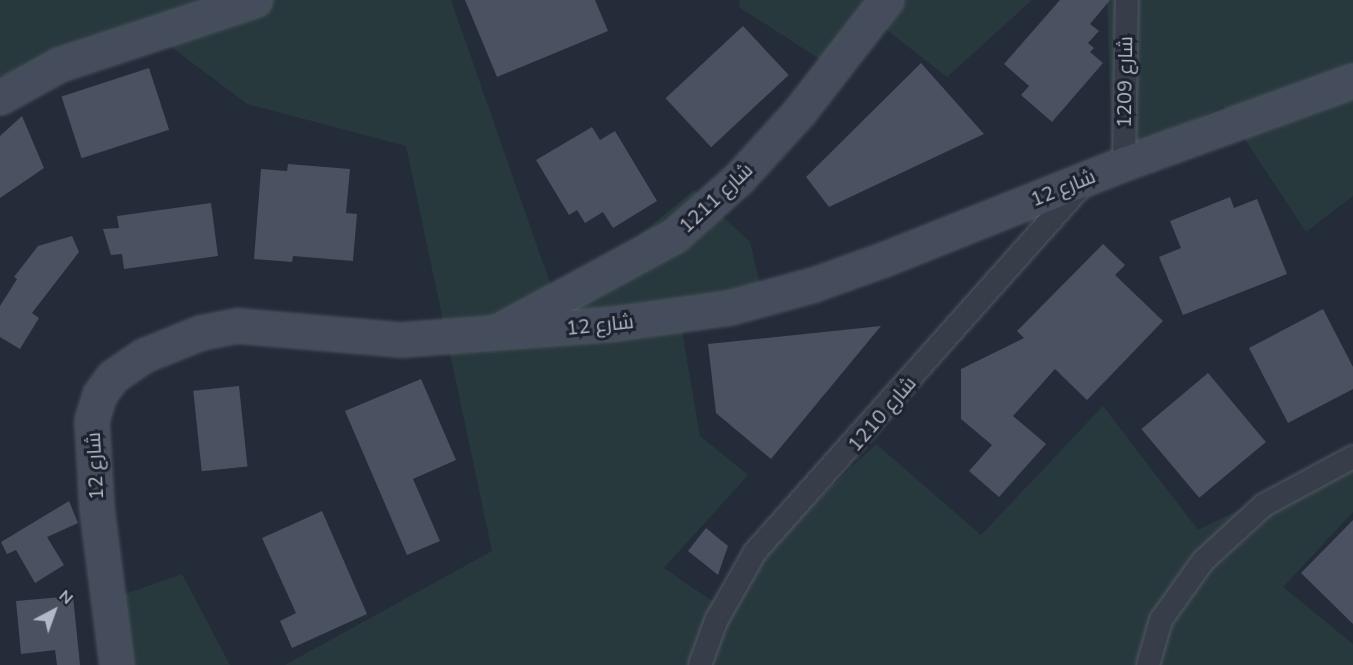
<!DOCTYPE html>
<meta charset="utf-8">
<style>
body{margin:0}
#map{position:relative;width:1353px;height:665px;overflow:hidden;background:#242b39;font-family:"Nunito Sans",Cairo,sans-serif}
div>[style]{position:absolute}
.green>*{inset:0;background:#28393d}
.building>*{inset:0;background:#4a5161;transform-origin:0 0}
.roads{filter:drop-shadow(0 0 2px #525864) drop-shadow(0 0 2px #525864)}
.street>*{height:22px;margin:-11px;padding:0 11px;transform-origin:11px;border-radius:11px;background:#373d49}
.secondary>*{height:32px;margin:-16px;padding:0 16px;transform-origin:16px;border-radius:16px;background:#454c5c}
span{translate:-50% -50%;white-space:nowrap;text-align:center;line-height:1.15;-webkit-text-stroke:6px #1c222e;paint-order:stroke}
.street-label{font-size:20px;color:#b2b8c5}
.north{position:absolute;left:24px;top:581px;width:60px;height:60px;-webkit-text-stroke:4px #1c222e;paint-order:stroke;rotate:41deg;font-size:16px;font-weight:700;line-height:24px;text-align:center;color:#b2b8c5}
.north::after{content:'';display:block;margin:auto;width:21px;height:27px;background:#b2b8c5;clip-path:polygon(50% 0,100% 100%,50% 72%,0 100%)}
</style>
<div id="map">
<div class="green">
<i style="clip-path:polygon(0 0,451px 0,557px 303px,694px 190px,750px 242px,766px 310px,681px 325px,700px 436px,748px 475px,664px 568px,712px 601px,876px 444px,981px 535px,1103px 406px,1198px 530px,1353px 454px,1353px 512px,1283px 587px,1353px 644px,1353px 665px,285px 665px,492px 551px,406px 146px,247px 104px,162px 40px,0 76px)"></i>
<i style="clip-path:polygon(740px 0,1032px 0,947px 77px,869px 16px,821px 60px,739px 7px)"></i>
<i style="clip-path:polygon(1107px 0,1353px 0,1353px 196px,1306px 232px,1223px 106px,1112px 161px)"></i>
<i style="clip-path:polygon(182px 574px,230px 665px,102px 665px,97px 604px)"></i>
</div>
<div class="building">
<i style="clip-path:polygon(465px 0,595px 0,608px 31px,497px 77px)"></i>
<i style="clip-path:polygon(1060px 0,1110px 0,1090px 24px,1099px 31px,1088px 43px,1094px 48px,1090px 52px,1103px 63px,1052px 122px,1021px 95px,1029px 86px,1004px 64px)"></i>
<i style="left:743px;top:26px;width:67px;height:106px;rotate:47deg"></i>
<i style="clip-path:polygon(921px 63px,984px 134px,829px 207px,806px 177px)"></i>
<i style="left:149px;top:68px;width:65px;height:92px;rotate:72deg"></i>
<i style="clip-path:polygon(22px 116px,44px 168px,0 198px,0 136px)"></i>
<i style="clip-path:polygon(592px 127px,600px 140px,615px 131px,657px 201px,613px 228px,603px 212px,585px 223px,577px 210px,569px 215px,536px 160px)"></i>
<i style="clip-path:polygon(288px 164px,350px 169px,346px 213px,357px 214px,353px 261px,293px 256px,292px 262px,254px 259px,261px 169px,287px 171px)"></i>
<i style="clip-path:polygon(1230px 197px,1234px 208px,1257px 199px,1287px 274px,1183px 315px,1159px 257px,1181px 248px,1170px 221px)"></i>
<i style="clip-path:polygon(211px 203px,218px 256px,124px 269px,122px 254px,111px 255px,103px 229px,119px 228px,117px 216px)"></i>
<i style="clip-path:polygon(72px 236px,79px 252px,32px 313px,39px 318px,20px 349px,0 337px,0 306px,17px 279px,14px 277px,38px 246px)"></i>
<i style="clip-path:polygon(1103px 244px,1125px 265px,1115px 275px,1163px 321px,1087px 400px,1055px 369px,1013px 416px,1046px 444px,999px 497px,969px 471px,992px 445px,961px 419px,961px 369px,1024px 338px,1017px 331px)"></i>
<i style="clip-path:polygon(1323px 309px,1353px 367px,1353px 389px,1288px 423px,1249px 348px)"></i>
<i style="clip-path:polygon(881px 326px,771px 459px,716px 413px,708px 344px)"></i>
<i style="left:1208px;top:373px;width:90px;height:87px;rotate:50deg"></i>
<i style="clip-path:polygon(421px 379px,456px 460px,413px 479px,440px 541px,407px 555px,345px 411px)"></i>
<i style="left:239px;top:386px;width:81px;height:46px;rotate:84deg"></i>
<i style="clip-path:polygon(69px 501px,78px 523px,47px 537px,64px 565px,35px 583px,16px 550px,7px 554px,1px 542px)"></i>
<i style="clip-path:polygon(322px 511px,367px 614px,292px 648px,280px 621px,296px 613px,262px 538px)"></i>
<i style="clip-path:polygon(1353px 520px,1353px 624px,1301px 573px)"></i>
<i style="clip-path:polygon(706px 528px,728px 546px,718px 575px,688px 551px)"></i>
<i style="clip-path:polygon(73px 596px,80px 665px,57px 665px,55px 650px,21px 654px,16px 601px)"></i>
</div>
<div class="roads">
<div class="street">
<i style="left:1124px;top:164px;width:164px;rotate:-89deg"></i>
<i style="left:700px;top:665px;width:47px;rotate:-70deg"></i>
<i style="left:716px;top:621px;width:79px;rotate:-60.5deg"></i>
<i style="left:755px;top:552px;width:497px;rotate:-48.3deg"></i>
<i style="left:1148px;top:665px;width:47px;rotate:-73.9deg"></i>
<i style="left:1161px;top:620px;width:72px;rotate:-54.6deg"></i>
<i style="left:1203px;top:561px;width:83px;rotate:-42.6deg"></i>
<i style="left:1264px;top:505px;width:101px;rotate:-28.3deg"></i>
</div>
<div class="secondary">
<i style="left:0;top:98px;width:68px;rotate:-28.8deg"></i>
<i style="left:60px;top:65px;width:206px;rotate:-18.3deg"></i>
<i style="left:502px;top:330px;width:197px;rotate:-28.5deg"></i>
<i style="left:675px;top:236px;width:87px;rotate:-41.7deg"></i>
<i style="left:740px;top:178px;width:89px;rotate:-47.7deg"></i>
<i style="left:800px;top:112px;width:142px;rotate:-52.2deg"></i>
<i style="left:117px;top:665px;width:158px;rotate:-97.3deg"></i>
<i style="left:97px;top:508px;width:87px;rotate:-93.3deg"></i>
<i style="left:92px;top:421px;width:27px;rotate:-73deg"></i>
<i style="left:100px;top:395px;width:22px;rotate:-54deg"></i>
<i style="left:113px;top:377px;width:37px;rotate:-34deg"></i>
<i style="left:144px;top:356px;width:61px;rotate:-22deg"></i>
<i style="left:201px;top:333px;width:38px;rotate:-11deg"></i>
<i style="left:238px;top:326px;width:165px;rotate:4.9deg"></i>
<i style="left:402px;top:340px;width:214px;rotate:-4.3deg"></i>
<i style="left:615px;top:324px;width:116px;rotate:-7.9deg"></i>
<i style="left:730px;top:308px;width:87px;rotate:-15.3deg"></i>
<i style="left:814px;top:285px;width:74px;rotate:-19.7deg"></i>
<i style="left:884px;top:260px;width:258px;rotate:-21.8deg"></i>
<i style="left:1124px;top:164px;width:244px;rotate:-19.9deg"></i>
</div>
</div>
<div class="street-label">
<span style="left:1125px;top:82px;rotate:-89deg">شارع 1209</span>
<span style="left:1063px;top:188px;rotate:-22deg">شارع 12</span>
<span style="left:716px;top:198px;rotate:-43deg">شارع 1211</span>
<span style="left:600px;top:325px;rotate:-6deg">شارع 12</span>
<span style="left:882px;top:414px;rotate:-49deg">شارع 1210</span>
<span style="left:95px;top:466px;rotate:-93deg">شارع 12</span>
</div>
<div class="north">N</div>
</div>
